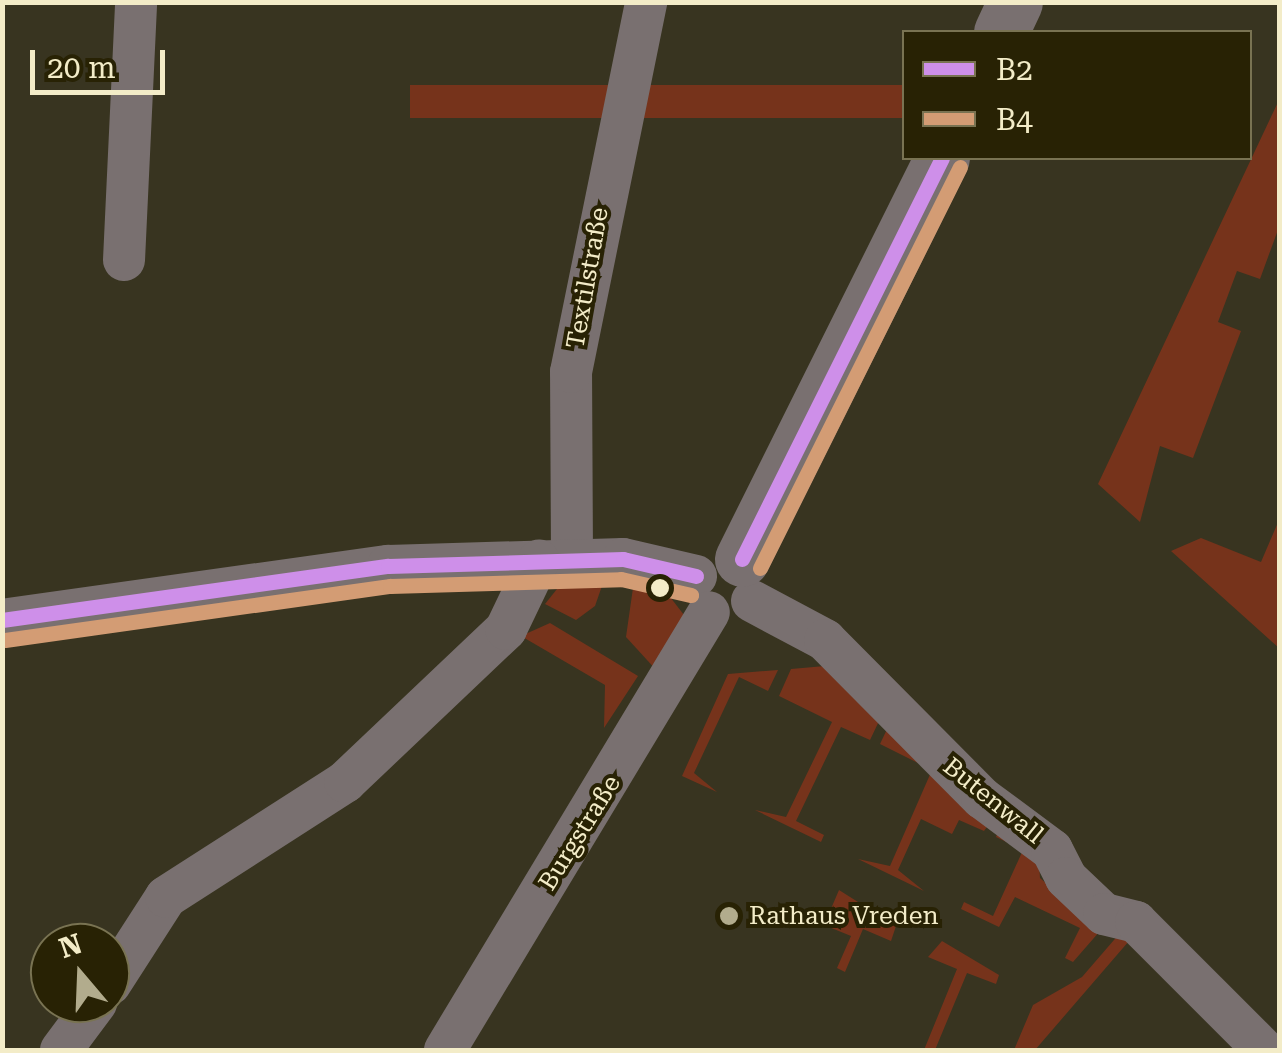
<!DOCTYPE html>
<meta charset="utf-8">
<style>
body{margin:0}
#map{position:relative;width:1282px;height:1053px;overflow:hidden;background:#383420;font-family:"Roboto Serif",serif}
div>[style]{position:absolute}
.green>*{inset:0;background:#76331b;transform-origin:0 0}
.minor>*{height:42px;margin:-21px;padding:0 21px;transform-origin:21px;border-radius:21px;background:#797070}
.tertiary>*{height:55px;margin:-27.5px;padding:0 27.5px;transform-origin:27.5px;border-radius:27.5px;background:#797070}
.bus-1>*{height:15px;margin:-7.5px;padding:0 7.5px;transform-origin:7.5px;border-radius:7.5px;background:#ce8fe9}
.bus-2>*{height:15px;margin:-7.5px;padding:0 7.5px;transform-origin:7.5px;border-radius:7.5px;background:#d39c74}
.dots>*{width:28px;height:28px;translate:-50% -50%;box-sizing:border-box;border:5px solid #282204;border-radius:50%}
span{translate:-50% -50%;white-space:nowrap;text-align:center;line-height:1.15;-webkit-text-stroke:8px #282204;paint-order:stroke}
.street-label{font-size:25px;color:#f3ecc8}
.poi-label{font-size:25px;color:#f3ecc8}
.left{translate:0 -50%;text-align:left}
.frame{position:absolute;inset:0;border:5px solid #f3ecc8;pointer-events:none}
.legend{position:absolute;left:902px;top:30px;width:350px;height:130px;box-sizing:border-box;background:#282204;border:2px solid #797352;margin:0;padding:12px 18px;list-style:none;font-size:30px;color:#f3ecc8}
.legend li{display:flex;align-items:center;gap:20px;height:50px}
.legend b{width:50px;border:2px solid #797352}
.north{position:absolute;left:30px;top:923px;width:100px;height:100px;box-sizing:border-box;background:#282204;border:2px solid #797352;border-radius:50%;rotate:341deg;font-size:28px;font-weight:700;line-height:40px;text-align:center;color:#f3ecc8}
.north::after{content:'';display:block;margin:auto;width:35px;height:45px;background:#b2ac8d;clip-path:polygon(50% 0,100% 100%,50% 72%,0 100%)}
.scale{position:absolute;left:30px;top:50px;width:135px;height:45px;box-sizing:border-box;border:5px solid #f3ecc8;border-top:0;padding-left:12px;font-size:30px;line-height:35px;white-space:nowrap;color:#f3ecc8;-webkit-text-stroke:8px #282204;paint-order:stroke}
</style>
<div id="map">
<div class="green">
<i style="left:904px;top:85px;width:33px;height:494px;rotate:90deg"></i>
<i style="clip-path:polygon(1279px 100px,1279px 227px,1260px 279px,1237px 271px,1218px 322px,1241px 331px,1193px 458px,1160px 446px,1140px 522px,1098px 484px)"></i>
<i style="clip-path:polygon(1279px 520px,1279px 648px,1171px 551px,1201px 538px,1261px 562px)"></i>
<i style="clip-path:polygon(565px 579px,603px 583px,595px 606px,576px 620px,545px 604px)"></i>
<i style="clip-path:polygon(633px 588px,667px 593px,684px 615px,658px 672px,626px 637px)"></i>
<i style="clip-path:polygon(550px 623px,638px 676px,604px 728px,605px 685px,521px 636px)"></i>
<i style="clip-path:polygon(825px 666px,881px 717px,870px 740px,841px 727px,796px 821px,824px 835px,821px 842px,755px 810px,786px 817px,832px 722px,779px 696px,791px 669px)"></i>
<i style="clip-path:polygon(778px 670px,768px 691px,739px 677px,694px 773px,717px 792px,682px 776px,728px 674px)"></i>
<i style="clip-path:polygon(889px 725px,992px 820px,984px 831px,959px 820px,952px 834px,921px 819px,898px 870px,924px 891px,858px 859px,890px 866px,932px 770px,880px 744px)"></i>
<i style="clip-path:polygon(1000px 827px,1039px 863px,1040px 878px,1100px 931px,1073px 962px,1065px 958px,1080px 928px,1015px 897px,999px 927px,961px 909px,964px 902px,993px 916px,1023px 850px,996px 837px)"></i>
<i style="clip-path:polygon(839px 890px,896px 926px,891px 941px,863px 929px,845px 972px,837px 968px,851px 936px,824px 925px)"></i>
<i style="clip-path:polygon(1120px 933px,1129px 941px,1035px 1050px,1014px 1050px,1033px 1005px,1082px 977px)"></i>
<i style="clip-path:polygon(942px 941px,999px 975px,996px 984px,967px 973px,935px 1050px,924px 1050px,957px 969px,928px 957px)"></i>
</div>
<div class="minor">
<i style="left:124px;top:260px;width:258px;rotate:-87.3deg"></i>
<i style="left:572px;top:558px;width:186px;rotate:-90.3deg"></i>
<i style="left:571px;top:372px;width:378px;rotate:-78.5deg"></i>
<i style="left:752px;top:601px;width:83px;rotate:28.1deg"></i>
<i style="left:825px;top:640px;width:223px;rotate:45.2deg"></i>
<i style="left:982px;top:798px;width:87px;rotate:36.6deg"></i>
<i style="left:1052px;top:850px;width:31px;rotate:63deg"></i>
<i style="left:1066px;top:878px;width:52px;rotate:43.5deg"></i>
<i style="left:1104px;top:914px;width:33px;rotate:14deg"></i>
<i style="left:1136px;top:922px;width:181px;rotate:45deg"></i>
<i style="left:2px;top:620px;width:390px;rotate:-8deg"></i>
<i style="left:388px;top:566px;width:235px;rotate:-1.7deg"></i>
<i style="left:623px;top:559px;width:75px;rotate:13.1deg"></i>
<i style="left:110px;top:984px;width:103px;rotate:-57.2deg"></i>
<i style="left:166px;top:897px;width:213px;rotate:-32.7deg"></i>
<i style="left:345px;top:782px;width:222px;rotate:-43.5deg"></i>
<i style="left:506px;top:629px;width:76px;rotate:-64.4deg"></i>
<i style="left:61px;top:1050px;width:59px;rotate:-53.3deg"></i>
<i style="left:445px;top:1050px;width:511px;rotate:-58.92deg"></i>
</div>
<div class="tertiary">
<i style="left:1001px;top:32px;width:33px;rotate:-65deg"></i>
<i style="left:742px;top:559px;width:448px;rotate:-63.5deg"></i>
</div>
<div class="bus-1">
<i style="left:742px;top:559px;width:448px;rotate:-63.5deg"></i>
<i style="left:2px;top:620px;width:390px;rotate:-8deg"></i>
<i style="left:388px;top:566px;width:235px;rotate:-1.7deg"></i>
<i style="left:623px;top:559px;width:75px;rotate:13.1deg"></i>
</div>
<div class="bus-2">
<i style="left:760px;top:568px;width:448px;rotate:-63.5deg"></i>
<i style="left:5px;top:640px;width:389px;rotate:-8deg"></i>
<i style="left:390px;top:586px;width:231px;rotate:-1.7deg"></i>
<i style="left:621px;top:579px;width:72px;rotate:12.9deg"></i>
</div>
<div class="dots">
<i style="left:660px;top:588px;background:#f3ecc8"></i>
<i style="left:729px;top:916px;background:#b2ac8d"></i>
</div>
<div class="street-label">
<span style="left:588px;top:278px;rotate:-80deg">Textilstraße</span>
<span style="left:993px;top:801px;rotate:39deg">Butenwall</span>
<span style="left:580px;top:833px;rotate:-58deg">Burgstraße</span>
</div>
<div class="poi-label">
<span class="left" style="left:749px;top:916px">Rathaus Vreden</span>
</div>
<div class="frame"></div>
<ul class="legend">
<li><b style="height:12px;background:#ce8fe9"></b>B2</li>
<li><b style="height:12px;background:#d39c74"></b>B4</li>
</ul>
<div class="north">N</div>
<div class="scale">20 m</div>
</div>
